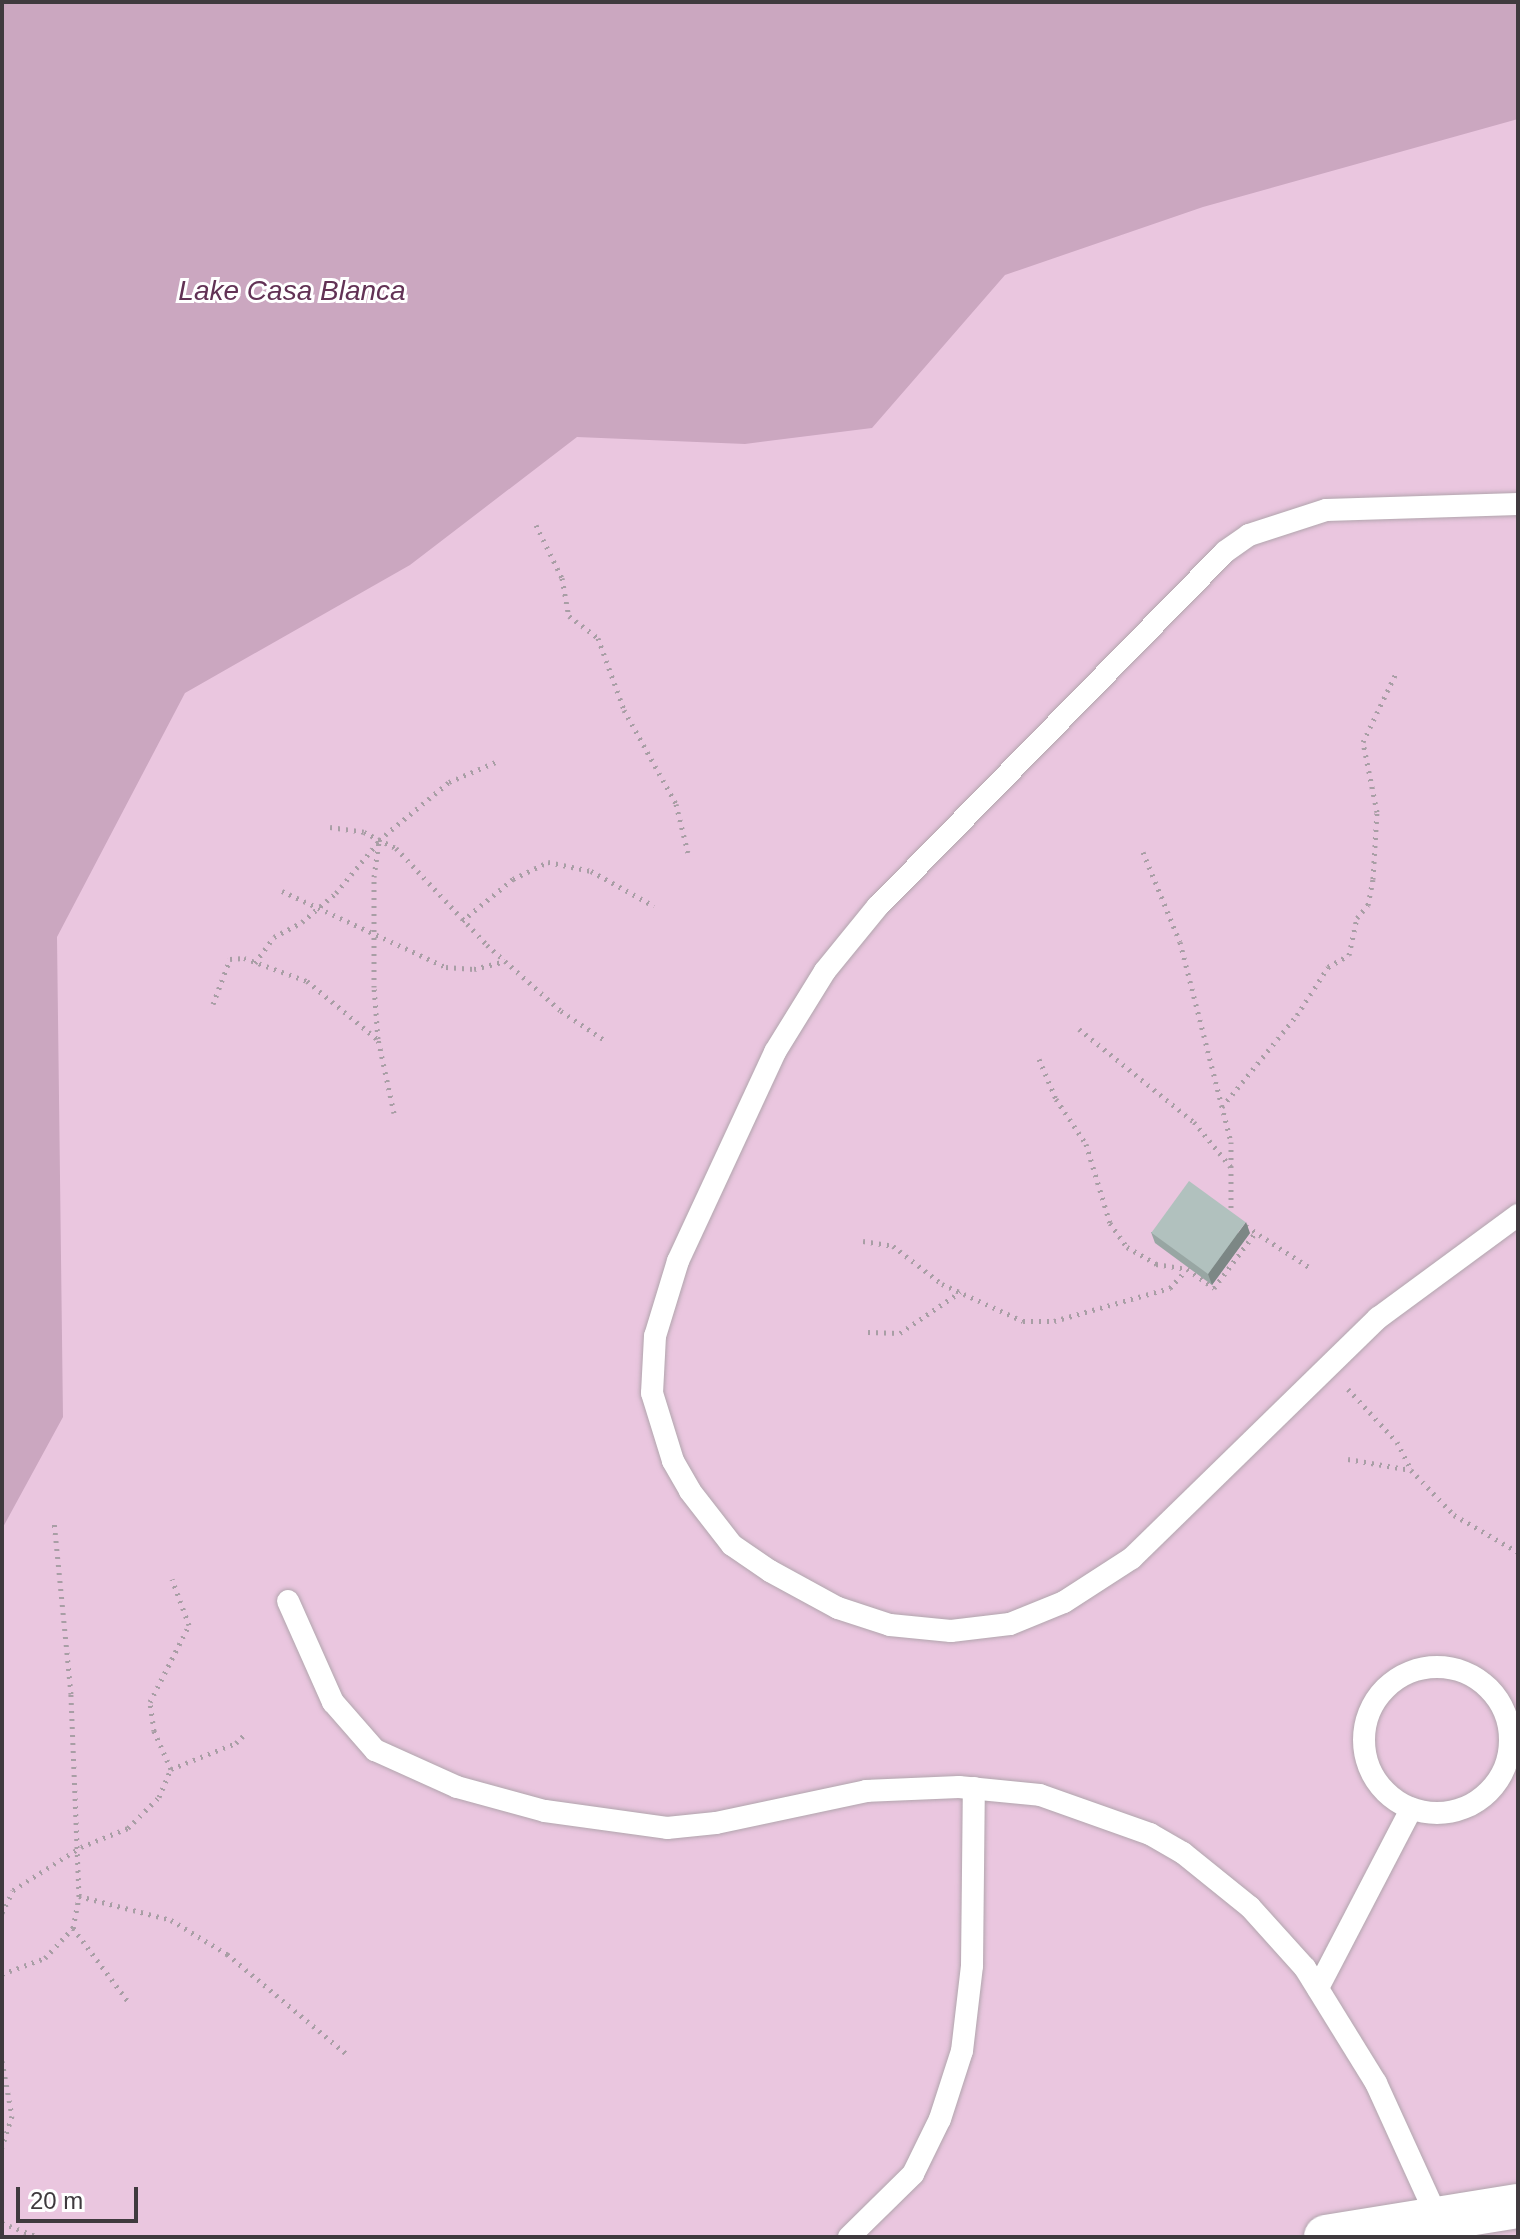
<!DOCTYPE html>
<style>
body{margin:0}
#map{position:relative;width:1520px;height:2239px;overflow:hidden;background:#f3e6ee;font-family:Arial,sans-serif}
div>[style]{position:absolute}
.green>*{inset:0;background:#eac6df;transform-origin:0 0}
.water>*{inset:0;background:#cba7c0}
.path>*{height:5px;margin-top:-2.5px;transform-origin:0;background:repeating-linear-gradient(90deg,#a89ea5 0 2px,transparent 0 8px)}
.roads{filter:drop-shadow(0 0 2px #b1a5ad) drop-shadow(0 0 2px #b1a5ad)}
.lane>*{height:22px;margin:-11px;padding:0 11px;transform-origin:11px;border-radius:11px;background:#fff}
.lane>.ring{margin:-11px;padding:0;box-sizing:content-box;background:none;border:22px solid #fff;border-radius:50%}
.street>*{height:44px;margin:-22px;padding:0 22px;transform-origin:22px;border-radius:22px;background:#fff}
.wall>*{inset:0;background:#98a6a3}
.shaded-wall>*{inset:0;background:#7c8785}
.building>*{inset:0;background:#b1c1be;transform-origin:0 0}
span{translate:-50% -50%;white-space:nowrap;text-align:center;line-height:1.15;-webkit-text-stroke:6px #fff;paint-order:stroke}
.water-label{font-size:28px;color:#623255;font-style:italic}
.frame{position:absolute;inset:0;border:4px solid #3f3a3e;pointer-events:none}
.scale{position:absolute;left:16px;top:2187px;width:122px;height:36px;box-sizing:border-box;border:4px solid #3f3a3e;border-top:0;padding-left:10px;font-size:24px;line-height:28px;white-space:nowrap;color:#3f3a3e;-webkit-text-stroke:6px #fff;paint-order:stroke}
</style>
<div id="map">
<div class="green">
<i style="left:2px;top:2px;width:1516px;height:2235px"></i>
</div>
<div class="water">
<i style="clip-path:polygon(2px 2px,1518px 2px,1518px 119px,1203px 207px,1005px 275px,872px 428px,745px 444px,577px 437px,410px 565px,185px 693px,57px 937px,63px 1417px,2px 1529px)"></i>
</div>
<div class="path">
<i style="left:536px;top:525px;width:59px;rotate:63.9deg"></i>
<i style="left:562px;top:578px;width:39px;rotate:80deg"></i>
<i style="left:569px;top:616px;width:36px;rotate:37deg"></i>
<i style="left:598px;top:638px;width:77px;rotate:70.1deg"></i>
<i style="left:624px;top:710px;width:107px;rotate:61deg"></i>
<i style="left:676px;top:804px;width:50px;rotate:76.2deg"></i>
<i style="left:330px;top:827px;width:34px;rotate:8deg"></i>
<i style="left:364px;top:832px;width:36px;rotate:27deg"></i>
<i style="left:396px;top:848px;width:133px;rotate:46.8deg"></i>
<i style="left:487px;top:945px;width:99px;rotate:41.7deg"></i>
<i style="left:561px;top:1011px;width:54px;rotate:33.7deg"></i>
<i style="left:1143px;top:852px;width:97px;rotate:67.7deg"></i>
<i style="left:1180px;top:942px;width:206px;rotate:75.7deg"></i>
<i style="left:1231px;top:1142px;width:73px;rotate:90deg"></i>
<i style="left:282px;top:891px;width:181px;rotate:24.9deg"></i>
<i style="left:446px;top:967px;width:28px;rotate:4deg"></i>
<i style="left:474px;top:969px;width:32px;rotate:-14deg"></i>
<i style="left:462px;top:921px;width:66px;rotate:-39.5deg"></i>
<i style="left:513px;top:879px;width:39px;rotate:-26deg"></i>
<i style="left:548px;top:862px;width:44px;rotate:11.8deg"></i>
<i style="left:591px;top:871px;width:72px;rotate:29.1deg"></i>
<i style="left:255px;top:963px;width:32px;rotate:-54deg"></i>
<i style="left:274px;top:937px;width:32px;rotate:-28deg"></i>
<i style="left:302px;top:922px;width:45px;rotate:-40.5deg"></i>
<i style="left:336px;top:893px;width:67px;rotate:-50.4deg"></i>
<i style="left:213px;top:1004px;width:48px;rotate:-69.3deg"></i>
<i style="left:230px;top:959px;width:14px;rotate:-4deg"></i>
<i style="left:244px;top:958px;width:67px;rotate:20.1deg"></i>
<i style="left:307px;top:981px;width:91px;rotate:39.6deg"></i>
<i style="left:1079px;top:1029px;width:148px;rotate:39deg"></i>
<i style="left:1194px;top:1122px;width:58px;rotate:50.6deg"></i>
<i style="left:1039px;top:1059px;width:43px;rotate:67deg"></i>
<i style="left:1056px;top:1099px;width:54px;rotate:56.3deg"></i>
<i style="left:1086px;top:1144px;width:83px;rotate:73.1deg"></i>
<i style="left:1110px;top:1223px;width:29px;rotate:55deg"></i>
<i style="left:1127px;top:1247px;width:34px;rotate:30deg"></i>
<i style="left:1156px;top:1264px;width:31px;rotate:9deg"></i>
<i style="left:1187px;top:1269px;width:33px;rotate:35deg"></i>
<i style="left:1214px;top:1288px;width:69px;rotate:-53.3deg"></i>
<i style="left:1222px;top:1107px;width:119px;rotate:-50.8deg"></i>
<i style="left:1297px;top:1015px;width:57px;rotate:-57.1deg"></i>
<i style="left:1328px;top:967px;width:24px;rotate:-30deg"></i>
<i style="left:1349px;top:955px;width:38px;rotate:-78deg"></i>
<i style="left:1357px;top:918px;width:17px;rotate:-50deg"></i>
<i style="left:1368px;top:905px;width:26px;rotate:-79deg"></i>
<i style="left:1373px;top:879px;width:67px;rotate:-86.6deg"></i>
<i style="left:1377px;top:812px;width:71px;rotate:-101.3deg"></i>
<i style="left:1363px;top:742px;width:79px;rotate:-64.4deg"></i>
<i style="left:394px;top:1113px;width:76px;rotate:-102.2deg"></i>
<i style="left:378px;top:1039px;width:52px;rotate:-94.4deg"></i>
<i style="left:374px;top:987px;width:110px;rotate:-90deg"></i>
<i style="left:374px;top:877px;width:37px;rotate:-82deg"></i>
<i style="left:379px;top:840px;width:91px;rotate:-39.6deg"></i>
<i style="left:449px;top:782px;width:53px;rotate:-23.2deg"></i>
<i style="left:1246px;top:1226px;width:79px;rotate:33.1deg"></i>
<i style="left:863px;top:1241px;width:30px;rotate:9deg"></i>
<i style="left:893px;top:1246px;width:62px;rotate:37.8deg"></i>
<i style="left:942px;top:1284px;width:89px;rotate:24.6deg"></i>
<i style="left:1023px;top:1321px;width:31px"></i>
<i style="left:1054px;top:1321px;width:121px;rotate:-15.9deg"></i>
<i style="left:1170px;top:1288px;width:24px;rotate:-48deg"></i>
<i style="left:868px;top:1332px;width:32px;rotate:2deg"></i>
<i style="left:900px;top:1333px;width:73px;rotate:-34.3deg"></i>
<i style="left:1348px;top:1389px;width:72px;rotate:47.2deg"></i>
<i style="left:1397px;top:1442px;width:30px;rotate:63deg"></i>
<i style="left:1348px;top:1459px;width:64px;rotate:9.9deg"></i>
<i style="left:1411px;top:1470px;width:62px;rotate:46.3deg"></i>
<i style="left:1454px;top:1515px;width:74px;rotate:30deg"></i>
<i style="left:1511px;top:1743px;width:7px;rotate:-8deg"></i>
<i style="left:171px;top:1769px;width:42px;rotate:-114.1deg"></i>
<i style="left:154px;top:1731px;width:29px;rotate:-98deg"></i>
<i style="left:150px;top:1702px;width:86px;rotate:-63.1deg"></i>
<i style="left:189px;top:1625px;width:49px;rotate:-110.3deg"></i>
<i style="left:79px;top:1896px;width:95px;rotate:14.6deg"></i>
<i style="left:171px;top:1920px;width:66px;rotate:31.3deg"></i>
<i style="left:227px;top:1954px;width:159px;rotate:39.9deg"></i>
<i style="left:2px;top:1913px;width:25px;rotate:-64deg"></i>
<i style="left:13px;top:1890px;width:80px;rotate:-32.3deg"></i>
<i style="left:81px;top:1847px;width:51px;rotate:-22deg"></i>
<i style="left:128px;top:1828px;width:44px;rotate:-45deg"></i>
<i style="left:159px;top:1797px;width:30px;rotate:-67deg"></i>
<i style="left:171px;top:1769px;width:70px;rotate:-21.8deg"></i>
<i style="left:236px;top:1743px;width:13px;rotate:-45deg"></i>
<i style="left:73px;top:1928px;width:95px;rotate:53.1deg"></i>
<i style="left:2px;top:1974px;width:46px;rotate:-20.4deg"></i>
<i style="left:45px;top:1958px;width:41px;rotate:-47deg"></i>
<i style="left:73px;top:1928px;width:33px;rotate:-79deg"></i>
<i style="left:79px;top:1896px;width:202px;rotate:-92.3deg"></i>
<i style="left:71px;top:1694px;width:175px;rotate:-95.6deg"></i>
<i style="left:2px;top:2061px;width:56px;rotate:79.7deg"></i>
<i style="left:12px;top:2116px;width:33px;rotate:108deg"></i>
<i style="left:2px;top:2223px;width:39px;rotate:21deg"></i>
<i style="left:211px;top:2237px;width:33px"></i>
</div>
<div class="roads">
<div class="lane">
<i style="left:1518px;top:504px;width:192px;rotate:178.2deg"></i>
<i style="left:1326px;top:510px;width:81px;rotate:162deg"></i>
<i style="left:1249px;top:535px;width:29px;rotate:145deg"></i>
<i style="left:1225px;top:552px;width:496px;rotate:134.4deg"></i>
<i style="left:878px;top:906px;width:84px;rotate:129.2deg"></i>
<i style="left:825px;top:971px;width:95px;rotate:121.7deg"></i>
<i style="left:775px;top:1052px;width:230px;rotate:114.9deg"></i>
<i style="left:678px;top:1261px;width:78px;rotate:107deg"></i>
<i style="left:655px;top:1336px;width:57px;rotate:93deg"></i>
<i style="left:652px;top:1393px;width:71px;rotate:72.8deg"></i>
<i style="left:673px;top:1461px;width:34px;rotate:60deg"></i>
<i style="left:690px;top:1491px;width:68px;rotate:52.1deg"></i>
<i style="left:732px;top:1545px;width:46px;rotate:34.4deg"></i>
<i style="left:770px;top:1571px;width:77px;rotate:28.6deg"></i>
<i style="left:838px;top:1608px;width:55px;rotate:18.1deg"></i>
<i style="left:890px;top:1625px;width:61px;rotate:5.6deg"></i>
<i style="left:951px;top:1631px;width:59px;rotate:-6.8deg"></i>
<i style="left:1010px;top:1624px;width:58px;rotate:-22.2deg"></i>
<i style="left:1064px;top:1602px;width:81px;rotate:-32.9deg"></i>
<i style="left:1132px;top:1558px;width:344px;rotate:-44.3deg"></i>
<i style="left:1378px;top:1318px;width:174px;rotate:-36.3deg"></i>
<i style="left:288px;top:1601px;width:111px;rotate:66deg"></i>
<i style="left:333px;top:1702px;width:64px;rotate:48.8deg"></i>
<i style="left:375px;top:1750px;width:90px;rotate:24.3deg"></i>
<i style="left:457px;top:1787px;width:91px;rotate:15.3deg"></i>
<i style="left:545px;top:1811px;width:123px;rotate:7.9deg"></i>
<i style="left:667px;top:1828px;width:49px;rotate:-5.8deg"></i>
<i style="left:716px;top:1823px;width:153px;rotate:-12deg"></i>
<i style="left:866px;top:1791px;width:93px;rotate:-2.5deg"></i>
<i style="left:959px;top:1787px;width:81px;rotate:5.6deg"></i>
<i style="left:1040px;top:1795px;width:117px;rotate:19.5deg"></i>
<i style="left:1150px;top:1834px;width:38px;rotate:30deg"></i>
<i style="left:1183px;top:1853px;width:86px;rotate:38.9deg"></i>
<i style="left:1250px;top:1907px;width:82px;rotate:48deg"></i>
<i style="left:1305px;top:1968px;width:135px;rotate:58.3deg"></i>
<i style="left:1376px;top:2083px;width:149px;rotate:65.5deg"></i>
<i class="ring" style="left:1364px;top:1667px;width:124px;height:124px"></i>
<i style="left:1318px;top:1988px;width:202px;rotate:-62.5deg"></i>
<i style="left:849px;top:2237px;width:90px;rotate:-44.5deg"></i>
<i style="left:913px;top:2174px;width:61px;rotate:-63.9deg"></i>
<i style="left:940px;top:2119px;width:71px;rotate:-72.1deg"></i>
<i style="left:962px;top:2051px;width:86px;rotate:-83.3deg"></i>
<i style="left:972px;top:1966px;width:178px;rotate:-89.4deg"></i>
</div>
<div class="street">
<i style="left:1326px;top:2237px;width:194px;rotate:-9.2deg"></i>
</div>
</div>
<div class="wall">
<i style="clip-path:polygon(1151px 1232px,1250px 1233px,1212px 1285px,1155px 1243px)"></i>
</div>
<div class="shaded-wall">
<i style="clip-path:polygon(1246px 1222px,1250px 1233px,1212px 1285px,1208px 1274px)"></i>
</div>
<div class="building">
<i style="left:1189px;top:1181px;width:70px;height:64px;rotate:36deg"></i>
</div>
<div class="water-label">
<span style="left:292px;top:291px">Lake Casa Blanca</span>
</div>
<div class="frame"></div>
<div class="scale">20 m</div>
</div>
